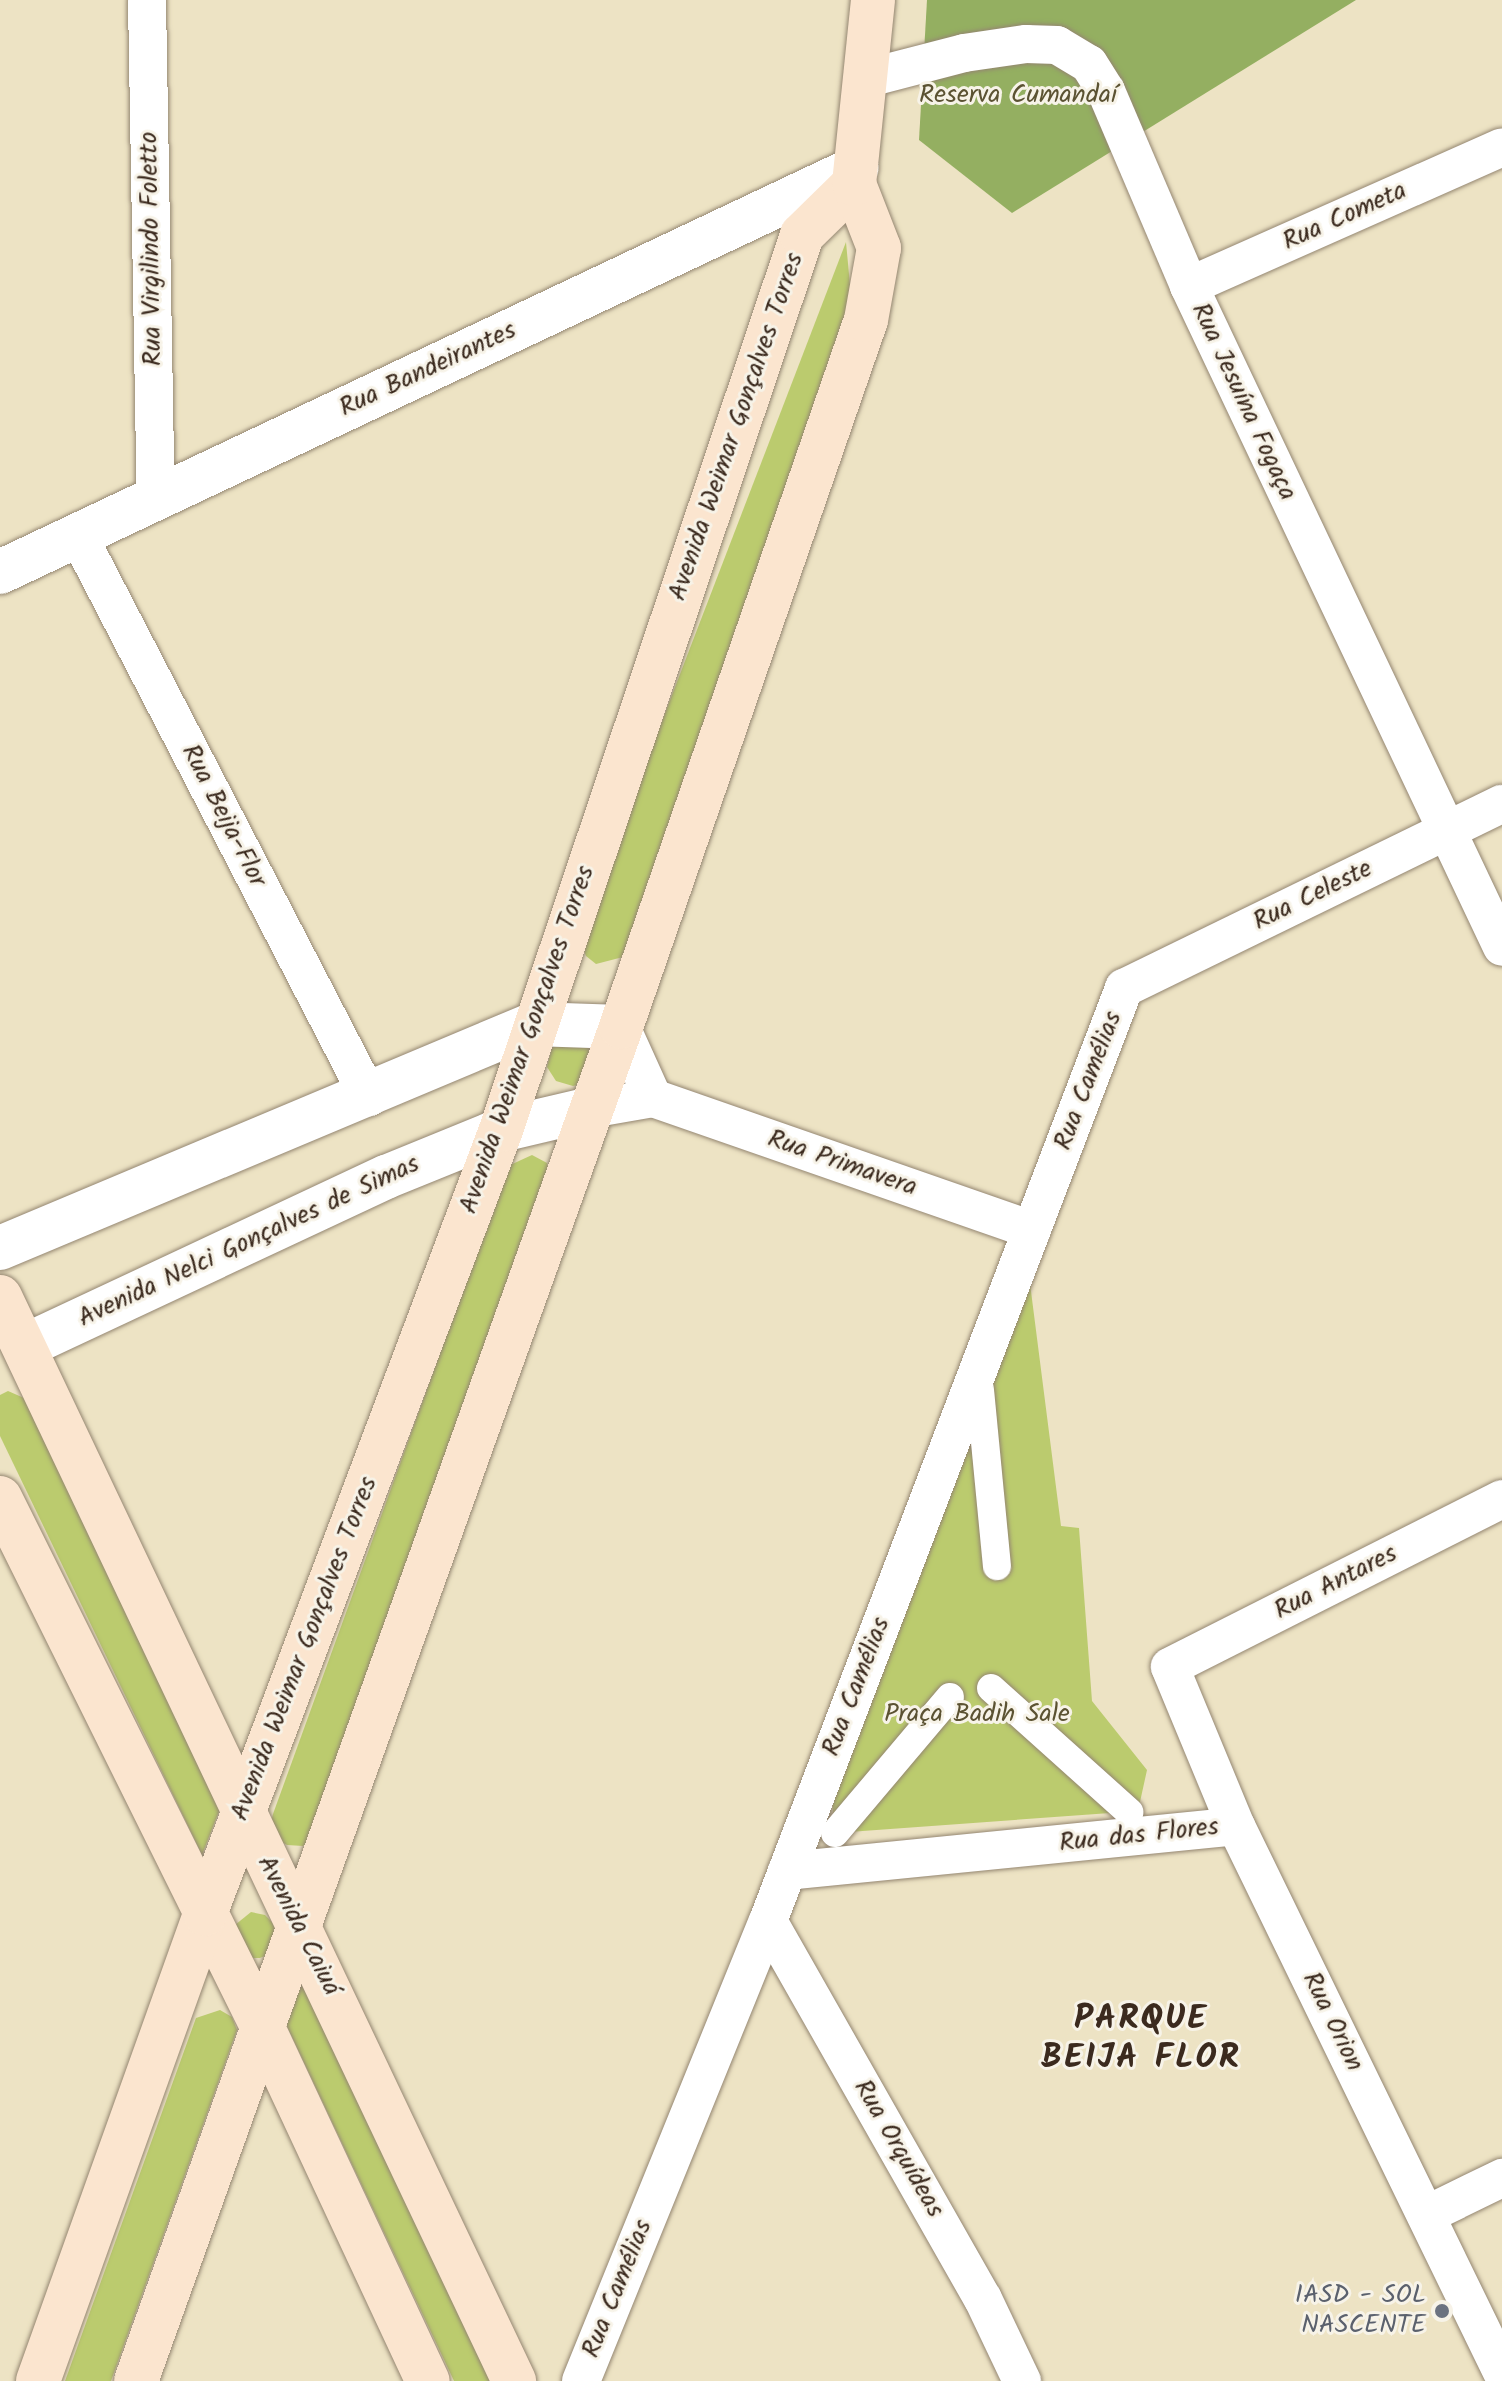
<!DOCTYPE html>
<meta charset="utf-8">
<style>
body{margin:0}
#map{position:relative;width:1502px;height:2381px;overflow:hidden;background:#ede3c4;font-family:Kalam,sans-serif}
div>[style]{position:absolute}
.green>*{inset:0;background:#bbcb6e}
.forest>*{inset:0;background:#94af61}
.roads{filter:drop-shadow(0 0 2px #948671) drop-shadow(0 0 2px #948671)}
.pedestrian>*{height:28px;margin:-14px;padding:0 14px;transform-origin:14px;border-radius:14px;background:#fff}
.minor>*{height:38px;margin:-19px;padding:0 19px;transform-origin:19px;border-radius:19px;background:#fff}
.tertiary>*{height:44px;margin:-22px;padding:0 22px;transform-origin:22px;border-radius:22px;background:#fff}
.secondary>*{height:44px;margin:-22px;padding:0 22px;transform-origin:22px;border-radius:22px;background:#fbe5cf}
.dots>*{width:22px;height:22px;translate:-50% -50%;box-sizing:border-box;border:4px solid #f7f3e8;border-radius:50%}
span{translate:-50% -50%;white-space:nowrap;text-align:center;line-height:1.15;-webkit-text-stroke:6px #f7f3e8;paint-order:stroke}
.park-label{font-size:26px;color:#5b5232}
.street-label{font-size:26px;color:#3b2a1e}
.worship-label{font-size:26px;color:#5b616d}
.right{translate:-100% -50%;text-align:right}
.district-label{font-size:34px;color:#3b2a1e;font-weight:700;letter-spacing:2px}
</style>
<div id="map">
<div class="green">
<i style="clip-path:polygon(846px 242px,851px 296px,623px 957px,596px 964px,586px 956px,579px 937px)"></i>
<i style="clip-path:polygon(567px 1036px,594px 1049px,581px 1084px,573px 1086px,556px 1081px,547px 1067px,553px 1043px)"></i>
<i style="clip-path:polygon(532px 1155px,547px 1163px,550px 1179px,312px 1838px,303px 1846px,287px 1845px,276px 1839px,270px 1826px,273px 1814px,508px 1166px)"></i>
<i style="clip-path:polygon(1027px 1260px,1061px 1526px,1079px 1528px,1092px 1701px,1147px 1770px,1138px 1811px,835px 1833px,832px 1799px)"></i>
<i style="clip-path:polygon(8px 1391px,24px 1398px,221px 1806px,202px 1855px,0 1436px,0 1395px)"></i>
<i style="clip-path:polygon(251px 1912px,265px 1915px,276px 1926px,267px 1955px,260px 1958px,252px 1958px,235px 1925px)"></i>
<i style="clip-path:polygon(299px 1965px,499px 2381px,454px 2381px,283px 2018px)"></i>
<i style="clip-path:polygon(220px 2010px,232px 2017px,237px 2030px,111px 2381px,65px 2381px,196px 2018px)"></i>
</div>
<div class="forest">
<i style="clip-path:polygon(927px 0,1356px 0,1012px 213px,919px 140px)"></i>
</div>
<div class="roads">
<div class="pedestrian">
<i style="left:980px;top:1390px;width:177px;rotate:84.5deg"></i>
<i style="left:991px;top:1688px;width:186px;rotate:41.9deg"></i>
<i style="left:835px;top:1833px;width:178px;rotate:-49.8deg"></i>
</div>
<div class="minor">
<i style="left:147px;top:0;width:498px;rotate:89deg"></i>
<i style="left:868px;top:78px;width:99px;rotate:-14.6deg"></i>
<i style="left:964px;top:53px;width:63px;rotate:-8.3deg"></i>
<i style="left:1026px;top:44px;width:31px;rotate:2deg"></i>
<i style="left:1057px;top:45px;width:37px;rotate:31deg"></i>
<i style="left:1089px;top:64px;width:32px;rotate:58deg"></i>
<i style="left:1106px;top:91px;width:212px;rotate:66.9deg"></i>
<i style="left:1189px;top:286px;width:731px;rotate:64.66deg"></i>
<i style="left:1189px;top:286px;width:342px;rotate:-23.9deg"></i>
<i style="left:78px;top:535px;width:633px;rotate:62.63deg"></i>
<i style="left:621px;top:1027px;width:78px;rotate:65.7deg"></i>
<i style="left:590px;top:1109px;width:64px;rotate:-9.9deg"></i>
<i style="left:653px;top:1098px;width:401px;rotate:19.2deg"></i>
<i style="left:1502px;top:1499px;width:372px;rotate:153.2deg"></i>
<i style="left:1170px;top:1667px;width:172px;rotate:67.5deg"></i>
<i style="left:1236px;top:1826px;width:607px;rotate:64.03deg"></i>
<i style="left:787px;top:1871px;width:451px;rotate:-5.7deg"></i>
<i style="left:768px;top:1921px;width:435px;rotate:60.4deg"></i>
<i style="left:983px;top:2299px;width:91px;rotate:64.6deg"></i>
<i style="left:1426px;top:2215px;width:85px;rotate:-26deg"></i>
<i style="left:581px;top:2381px;width:497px;rotate:-67.9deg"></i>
<i style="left:768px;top:1921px;width:999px;rotate:-69.11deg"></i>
<i style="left:1124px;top:988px;width:420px;rotate:-26deg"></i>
</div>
<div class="tertiary">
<i style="left:0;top:572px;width:947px;rotate:-25.27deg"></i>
<i style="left:0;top:1248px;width:579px;rotate:-22.76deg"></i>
<i style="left:534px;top:1024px;width:87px;rotate:2deg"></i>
<i style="left:25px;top:1346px;width:399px;rotate:-25.1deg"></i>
<i style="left:386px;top:1177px;width:124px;rotate:-22.2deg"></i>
<i style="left:501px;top:1130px;width:91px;rotate:-13.3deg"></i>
</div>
<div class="secondary">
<i style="left:0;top:1297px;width:1200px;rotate:64.63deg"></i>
<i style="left:0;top:1498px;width:594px;rotate:63.61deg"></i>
<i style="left:264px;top:2030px;width:387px;rotate:65deg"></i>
<i style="left:38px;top:2381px;width:496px;rotate:-70.3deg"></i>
<i style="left:205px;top:1914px;width:838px;rotate:-69.32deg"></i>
<i style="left:501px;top:1130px;width:944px;rotate:-71.41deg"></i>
<i style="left:802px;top:235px;width:73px;rotate:-44.4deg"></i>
<i style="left:136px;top:2381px;width:1438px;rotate:-70.29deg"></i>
<i style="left:621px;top:1027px;width:748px;rotate:-70.89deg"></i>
<i style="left:866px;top:320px;width:73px;rotate:-79.8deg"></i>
<i style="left:879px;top:248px;width:69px;rotate:-111.3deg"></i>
<i style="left:854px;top:184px;width:185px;rotate:-84.1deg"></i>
</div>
</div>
<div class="dots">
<i style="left:1442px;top:2311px;background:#6b7280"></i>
</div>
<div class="park-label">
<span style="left:1018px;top:96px">Reserva Cumandaí</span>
<span style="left:977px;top:1715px">Praça Badih Sale</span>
</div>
<div class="street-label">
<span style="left:1345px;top:217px;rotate:-24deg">Rua Cometa</span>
<span style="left:152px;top:249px;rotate:-91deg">Rua Virgilindo Foletto</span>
<span style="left:428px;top:370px;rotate:-25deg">Rua Bandeirantes</span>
<span style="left:1243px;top:402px;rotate:65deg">Rua Jesuína Fogaça</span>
<span style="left:737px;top:427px;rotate:-71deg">Avenida Weimar Gonçalves Torres</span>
<span style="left:223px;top:816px;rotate:63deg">Rua Beija-Flor</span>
<span style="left:1313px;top:896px;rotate:-26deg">Rua Celeste</span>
<span style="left:528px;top:1040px;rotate:-71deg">Avenida Weimar Gonçalves Torres</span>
<span style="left:1089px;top:1081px;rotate:-69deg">Rua Camélias</span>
<span style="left:842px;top:1164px;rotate:19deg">Rua Primavera</span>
<span style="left:249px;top:1242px;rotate:-25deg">Avenida Nelci Gonçalves de Simas</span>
<span style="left:1336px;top:1583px;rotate:-27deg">Rua Antares</span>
<span style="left:305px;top:1649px;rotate:-69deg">Avenida Weimar Gonçalves Torres</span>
<span style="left:857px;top:1687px;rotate:-69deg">Rua Camélias</span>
<span style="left:1139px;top:1836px;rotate:-6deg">Rua das Flores</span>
<span style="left:298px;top:1926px;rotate:63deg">Avenida Caiuá</span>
<span style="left:1332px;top:2022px;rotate:64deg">Rua Orion</span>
<span style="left:898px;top:2149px;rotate:60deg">Rua Orquídeas</span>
<span style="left:618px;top:2289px;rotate:-68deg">Rua Camélias</span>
</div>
<div class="worship-label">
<span class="right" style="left:1426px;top:2311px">IASD - SOL<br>NASCENTE</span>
</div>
<div class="district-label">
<span style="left:1141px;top:2039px">PARQUE<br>BEIJA FLOR</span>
</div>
</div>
